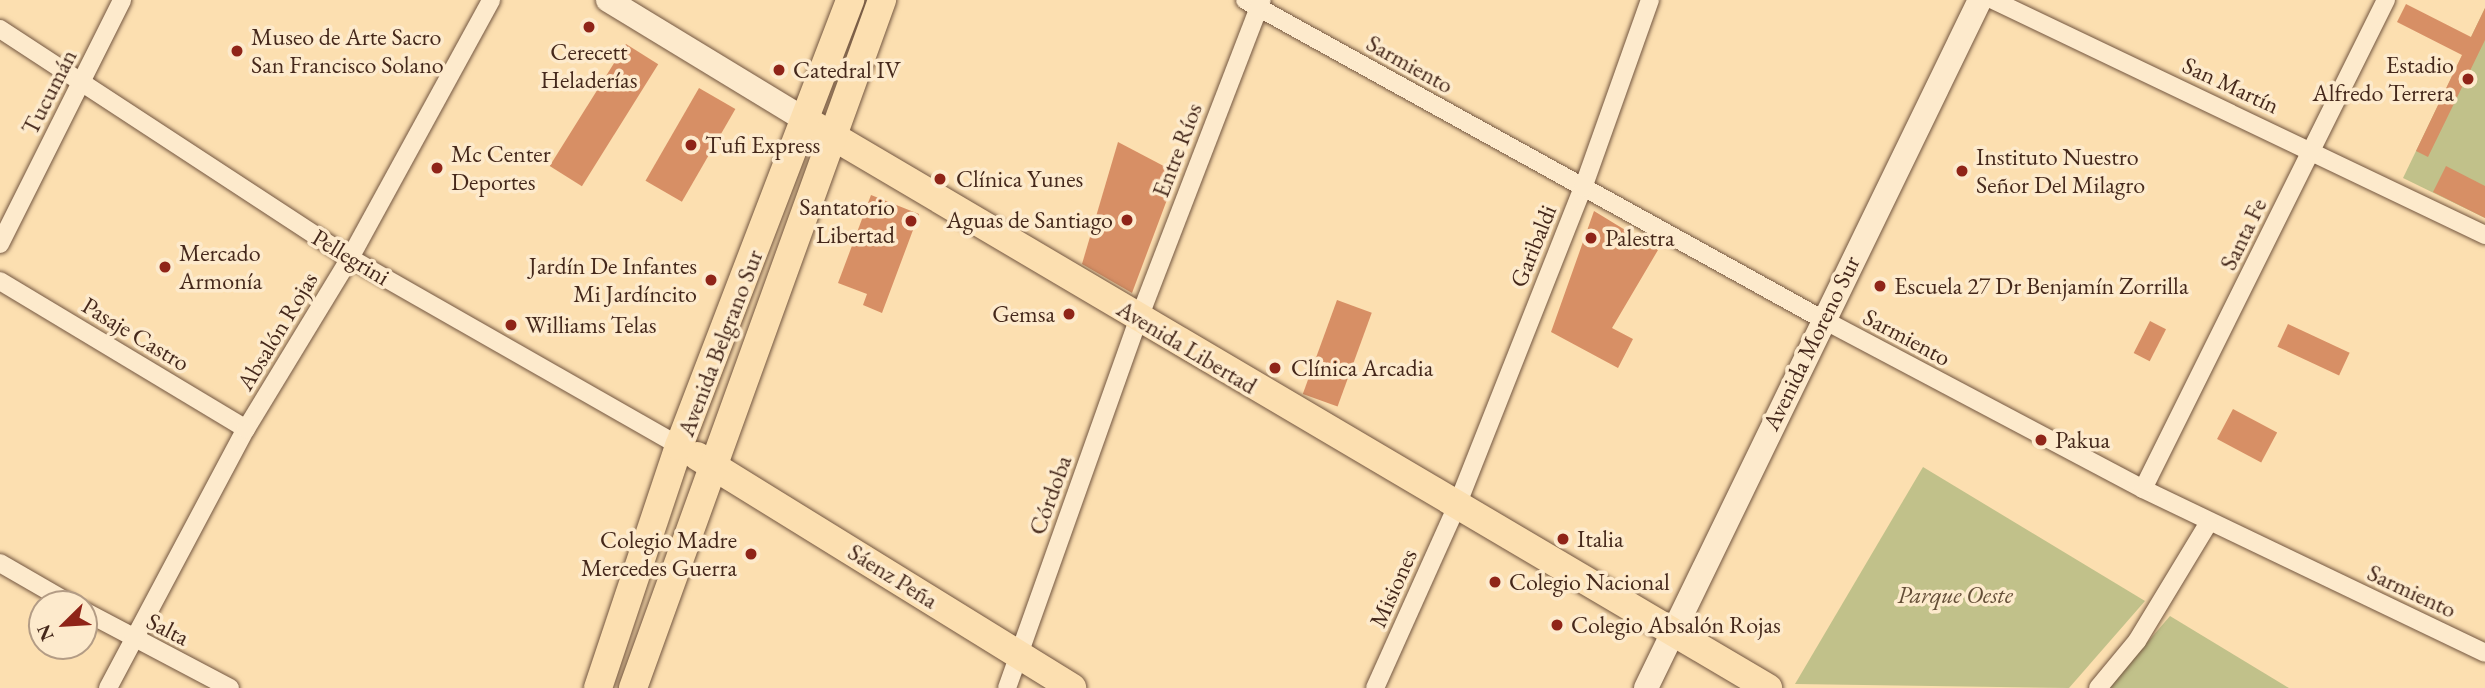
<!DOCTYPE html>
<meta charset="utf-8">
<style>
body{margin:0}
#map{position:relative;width:2485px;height:688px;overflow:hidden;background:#fcdfb0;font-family:"EB Garamond",serif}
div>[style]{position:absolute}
.green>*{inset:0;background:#c1c18a}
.building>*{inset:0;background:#d78f65;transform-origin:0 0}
.roads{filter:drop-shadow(0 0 2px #735640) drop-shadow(0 0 2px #735640)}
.street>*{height:18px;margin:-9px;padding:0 9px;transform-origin:9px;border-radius:9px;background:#fdeacc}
.secondary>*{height:24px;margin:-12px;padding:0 12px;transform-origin:12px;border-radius:12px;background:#fdeacc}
.primary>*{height:28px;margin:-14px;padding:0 14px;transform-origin:14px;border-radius:14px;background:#fcdfb0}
.dots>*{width:19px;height:19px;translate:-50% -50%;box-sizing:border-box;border:4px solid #fdeacc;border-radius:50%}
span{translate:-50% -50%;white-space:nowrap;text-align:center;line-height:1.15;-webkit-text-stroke:7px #fdeacc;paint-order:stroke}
.poi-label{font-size:24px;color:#45281b}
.left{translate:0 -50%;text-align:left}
.right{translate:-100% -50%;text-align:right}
.street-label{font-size:24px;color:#45281b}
.park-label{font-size:24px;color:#644e37;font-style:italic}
.north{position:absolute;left:28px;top:590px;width:70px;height:70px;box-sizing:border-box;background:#fdeacc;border:2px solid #b39c85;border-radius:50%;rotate:246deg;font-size:19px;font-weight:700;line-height:28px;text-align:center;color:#45281b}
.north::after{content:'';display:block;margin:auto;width:24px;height:32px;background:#8f2418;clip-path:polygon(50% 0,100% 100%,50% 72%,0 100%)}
</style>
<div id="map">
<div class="green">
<i style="clip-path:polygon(2485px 8px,2485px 218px,2403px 178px)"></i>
<i style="clip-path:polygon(1923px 467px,2145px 601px,2069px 688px,1795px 684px)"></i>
<i style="clip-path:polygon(2170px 616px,2289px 688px,2108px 688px)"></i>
</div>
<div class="building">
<i style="clip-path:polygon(2406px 4px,2471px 37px,2485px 8px,2485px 40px,2428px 157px,2416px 151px,2462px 55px,2397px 22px)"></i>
<i style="left:626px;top:44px;width:38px;height:144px;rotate:32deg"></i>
<i style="left:699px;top:88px;width:42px;height:107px;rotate:30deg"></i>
<i style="clip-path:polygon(1118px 142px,1177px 173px,1132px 293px,1082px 264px)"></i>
<i style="clip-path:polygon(2446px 166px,2485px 186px,2485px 218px,2433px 192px)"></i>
<i style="clip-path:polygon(871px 195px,919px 214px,882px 313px,863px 305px,867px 294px,838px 283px)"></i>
<i style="clip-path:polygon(1594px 211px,1658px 250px,1612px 328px,1633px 339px,1618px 368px,1551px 332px)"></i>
<i style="left:1337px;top:300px;width:37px;height:100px;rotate:20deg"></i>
<i style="left:2150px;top:321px;width:18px;height:36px;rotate:27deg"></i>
<i style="left:2288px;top:324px;width:68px;height:25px;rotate:25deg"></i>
<i style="left:2233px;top:409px;width:50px;height:34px;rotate:28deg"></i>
</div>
<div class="roads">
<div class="street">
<i style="left:1245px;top:0;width:659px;rotate:28.94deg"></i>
<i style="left:1822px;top:319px;width:363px;rotate:27.9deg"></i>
<i style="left:2143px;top:489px;width:379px;rotate:25.6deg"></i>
<i style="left:1993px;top:0;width:545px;rotate:25.53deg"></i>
<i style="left:0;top:29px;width:418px;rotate:33.2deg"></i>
<i style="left:350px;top:258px;width:379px;rotate:29.7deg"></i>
<i style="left:0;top:244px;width:273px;rotate:-63.4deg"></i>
<i style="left:0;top:281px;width:287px;rotate:31deg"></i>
<i style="left:2143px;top:489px;width:546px;rotate:-63.58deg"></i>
<i style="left:0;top:563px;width:82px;rotate:30deg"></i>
<i style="left:84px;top:611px;width:165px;rotate:27.8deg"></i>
<i style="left:108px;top:688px;width:293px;rotate:-62deg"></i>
<i style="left:246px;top:429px;width:200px;rotate:-58.7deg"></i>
<i style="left:350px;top:258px;width:294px;rotate:-61.3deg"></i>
<i style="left:1007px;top:688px;width:393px;rotate:-70.4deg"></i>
<i style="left:1139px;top:318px;width:341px;rotate:-68.9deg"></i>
<i style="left:1375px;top:688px;width:197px;rotate:-65.8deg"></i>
<i style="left:1456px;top:508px;width:344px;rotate:-68.4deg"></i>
<i style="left:1583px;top:188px;width:200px;rotate:-70.4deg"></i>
<i style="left:2098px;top:688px;width:61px;rotate:-50.3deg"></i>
<i style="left:2137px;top:641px;width:139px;rotate:-58.8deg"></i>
</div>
<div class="secondary">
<i style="left:608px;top:0;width:233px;rotate:31.3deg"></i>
<i style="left:1646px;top:688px;width:765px;rotate:-64.11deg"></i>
</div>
<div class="primary">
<i style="left:807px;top:121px;width:1116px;rotate:30.54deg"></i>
<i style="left:697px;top:456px;width:441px;rotate:31.7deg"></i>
<i style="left:598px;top:688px;width:255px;rotate:-71.5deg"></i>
<i style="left:679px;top:446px;width:478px;rotate:-69deg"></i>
<i style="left:633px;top:688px;width:732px;rotate:-70.1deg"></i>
</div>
</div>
<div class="dots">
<i style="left:589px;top:27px;background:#8f2418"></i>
<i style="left:237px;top:51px;background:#8f2418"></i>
<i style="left:779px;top:70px;background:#8f2418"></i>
<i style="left:2468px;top:79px;background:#8f2418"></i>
<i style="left:691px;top:145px;background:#8f2418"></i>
<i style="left:437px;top:168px;background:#8f2418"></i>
<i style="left:1962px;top:171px;background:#8f2418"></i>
<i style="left:940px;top:179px;background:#8f2418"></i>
<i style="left:1127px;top:220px;background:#8f2418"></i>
<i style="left:911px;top:221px;background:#8f2418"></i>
<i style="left:1591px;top:238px;background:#8f2418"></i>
<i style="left:165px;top:267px;background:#8f2418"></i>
<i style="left:711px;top:280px;background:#8f2418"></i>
<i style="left:1880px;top:286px;background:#8f2418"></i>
<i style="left:1069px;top:314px;background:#8f2418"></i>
<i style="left:511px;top:325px;background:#8f2418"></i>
<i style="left:1275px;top:368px;background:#8f2418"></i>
<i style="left:2041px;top:440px;background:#8f2418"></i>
<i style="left:1563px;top:539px;background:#8f2418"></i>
<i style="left:751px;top:554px;background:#8f2418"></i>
<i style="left:1495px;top:582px;background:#8f2418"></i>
<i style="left:1557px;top:625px;background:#8f2418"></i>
</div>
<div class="poi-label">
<span class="left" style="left:251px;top:51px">Museo de Arte Sacro<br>San Francisco Solano</span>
<span style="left:589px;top:66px">Cerecett<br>Heladerías</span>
<span class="right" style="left:2454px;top:79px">Estadio<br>Alfredo Terrera</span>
<span class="left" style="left:793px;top:70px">Catedral IV</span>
<span class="left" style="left:705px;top:145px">Tufi Express</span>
<span class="left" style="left:451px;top:168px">Mc Center<br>Deportes</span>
<span class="left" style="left:1976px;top:171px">Instituto Nuestro<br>Señor Del Milagro</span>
<span class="left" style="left:956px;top:179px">Clínica Yunes</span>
<span class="right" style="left:895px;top:221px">Santatorio<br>Libertad</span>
<span class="right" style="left:1113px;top:220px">Aguas de Santiago</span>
<span class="left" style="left:1605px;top:238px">Palestra</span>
<span class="left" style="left:179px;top:267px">Mercado<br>Armonía</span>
<span class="right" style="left:697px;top:280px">Jardín De Infantes<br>Mi Jardíncito</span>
<span class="left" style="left:1894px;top:286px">Escuela 27 Dr Benjamín Zorrilla</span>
<span class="right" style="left:1055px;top:314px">Gemsa</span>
<span class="left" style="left:525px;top:325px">Williams Telas</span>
<span class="left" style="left:1291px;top:368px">Clínica Arcadia</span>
<span class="left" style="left:2055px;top:440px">Pakua</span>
<span class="left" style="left:1577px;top:539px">Italia</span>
<span class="right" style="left:737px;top:554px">Colegio Madre<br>Mercedes Guerra</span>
<span class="left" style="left:1509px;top:582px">Colegio Nacional</span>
<span class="left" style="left:1571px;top:625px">Colegio Absalón Rojas</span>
</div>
<div class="street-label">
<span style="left:1410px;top:64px;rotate:29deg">Sarmiento</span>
<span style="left:2231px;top:85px;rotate:25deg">San Martín</span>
<span style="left:49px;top:92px;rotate:-63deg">Tucumán</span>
<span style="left:1177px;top:150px;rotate:-69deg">Entre Ríos</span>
<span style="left:2243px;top:234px;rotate:-64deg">Santa Fe</span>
<span style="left:1533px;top:246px;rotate:-68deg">Garibaldi</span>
<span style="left:351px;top:257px;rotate:31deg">Pellegrini</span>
<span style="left:277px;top:331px;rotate:-59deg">Absalón Rojas</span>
<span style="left:136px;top:334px;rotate:31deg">Pasaje Castro</span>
<span style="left:1907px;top:337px;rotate:28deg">Sarmiento</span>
<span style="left:720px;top:343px;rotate:-69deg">Avenida Belgrano Sur</span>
<span style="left:1811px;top:343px;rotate:-64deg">Avenida Moreno Sur</span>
<span style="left:1187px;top:347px;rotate:31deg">Avenida Libertad</span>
<span style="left:1050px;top:495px;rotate:-70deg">Córdoba</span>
<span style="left:893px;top:576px;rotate:32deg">Sáenz Peña</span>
<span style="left:1393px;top:588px;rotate:-66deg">Misiones</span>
<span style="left:2412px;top:591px;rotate:25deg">Sarmiento</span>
<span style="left:168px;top:629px;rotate:27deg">Salta</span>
</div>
<div class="park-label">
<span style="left:1955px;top:595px">Parque Oeste</span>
</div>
<div class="north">N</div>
</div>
